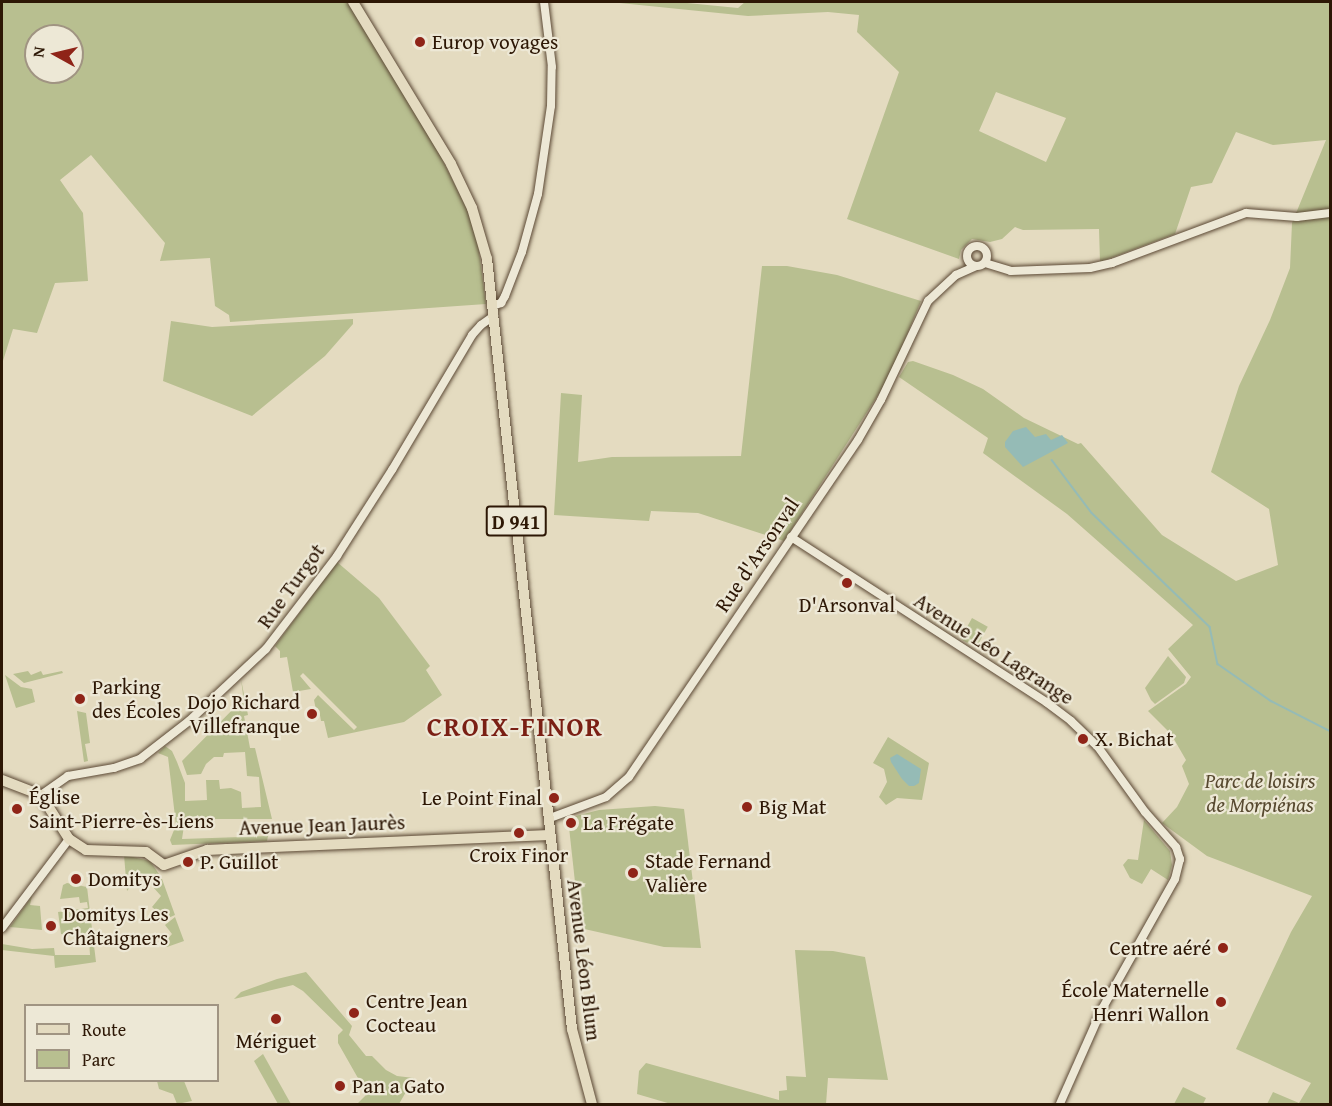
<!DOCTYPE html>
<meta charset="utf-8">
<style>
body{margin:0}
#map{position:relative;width:1332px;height:1106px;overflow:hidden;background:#e4dbc0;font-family:"Gentium Book Plus",serif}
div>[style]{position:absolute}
.green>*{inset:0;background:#b8bf90;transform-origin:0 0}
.water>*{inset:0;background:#95bbb6}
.stream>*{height:1.5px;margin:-0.75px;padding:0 0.75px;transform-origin:0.75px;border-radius:0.75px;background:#95bbb6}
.roads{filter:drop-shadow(0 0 2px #5b4834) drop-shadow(0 0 2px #5b4834)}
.minor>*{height:8px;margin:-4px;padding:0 4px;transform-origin:4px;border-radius:4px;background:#ede8d6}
.minor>.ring{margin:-4px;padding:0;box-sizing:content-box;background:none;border:8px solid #ede8d6;border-radius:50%}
.major>*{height:10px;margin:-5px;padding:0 5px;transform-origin:5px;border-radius:5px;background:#e4dbc0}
.dots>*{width:16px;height:16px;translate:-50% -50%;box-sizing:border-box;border:3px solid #ede8d6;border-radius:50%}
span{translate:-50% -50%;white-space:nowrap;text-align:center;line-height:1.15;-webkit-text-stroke:4.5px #ede8d6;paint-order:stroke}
.shield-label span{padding:2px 4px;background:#ede8d6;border:2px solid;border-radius:4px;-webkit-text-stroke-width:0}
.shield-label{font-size:20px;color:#2d1705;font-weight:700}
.poi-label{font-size:21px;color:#2d1705}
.left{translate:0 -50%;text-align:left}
.right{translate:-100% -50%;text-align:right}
.street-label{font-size:21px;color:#2d1705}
.park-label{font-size:21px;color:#57492f;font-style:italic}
.district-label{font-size:27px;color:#7a1f14;font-weight:700;letter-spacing:1.5px}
.frame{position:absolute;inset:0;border:3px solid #2d1705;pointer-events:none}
.legend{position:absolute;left:24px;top:1004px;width:195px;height:78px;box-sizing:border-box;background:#ede8d6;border:2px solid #a09482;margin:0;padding:8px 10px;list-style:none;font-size:18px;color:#2d1705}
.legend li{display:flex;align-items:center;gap:12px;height:30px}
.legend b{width:30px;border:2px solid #a09482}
.north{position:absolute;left:24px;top:24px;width:60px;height:60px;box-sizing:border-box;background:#ede8d6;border:2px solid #a09482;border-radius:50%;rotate:278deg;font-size:16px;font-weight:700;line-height:24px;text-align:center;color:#2d1705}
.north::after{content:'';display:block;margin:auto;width:21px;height:27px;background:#8f2418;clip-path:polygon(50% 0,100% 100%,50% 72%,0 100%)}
</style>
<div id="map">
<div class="green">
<i style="clip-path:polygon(evenodd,2px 2px,347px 2px,423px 121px,467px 209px,476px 229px,486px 304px,230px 322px,229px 315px,215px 306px,210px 258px,160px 261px,165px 243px,91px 155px,60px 180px,83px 213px,88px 281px,55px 283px,37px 333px,13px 329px,2px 364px,2px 2px,36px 36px,72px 36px,72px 72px,36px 72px,36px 36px)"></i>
<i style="clip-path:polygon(evenodd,610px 2px,677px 2px,738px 8px,745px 2px,1330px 2px,1330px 1104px,1267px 1104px,1273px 1092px,1299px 1103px,1311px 1083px,1236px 1049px,1291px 932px,1312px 896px,1207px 856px,1162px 823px,1177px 807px,1189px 784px,1182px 766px,1186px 760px,1171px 734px,1148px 711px,1186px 684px,1191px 677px,1168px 649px,1193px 625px,1067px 514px,983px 453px,988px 438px,899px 377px,908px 362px,913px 361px,953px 375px,983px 389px,1024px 418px,1078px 444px,1081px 443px,1162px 535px,1236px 581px,1278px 565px,1269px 509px,1211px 472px,1239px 386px,1270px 320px,1290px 268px,1292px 223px,1326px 140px,1273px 145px,1236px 132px,1212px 183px,1191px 187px,1175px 234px,1100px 262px,1099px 229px,1023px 230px,1015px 227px,1002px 239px,990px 242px,972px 239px,961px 250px,959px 259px,847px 219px,899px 72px,857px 32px,859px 15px,828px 12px,748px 16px,610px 2px,996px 92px,1066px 118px,1046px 162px,979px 131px,996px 92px)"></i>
<i style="clip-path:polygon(762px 266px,787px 266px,837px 275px,921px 301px,889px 378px,784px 541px,698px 513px,651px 511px,649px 521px,554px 515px,561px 393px,582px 395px,578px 462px,612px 457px,741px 456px)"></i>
<i style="clip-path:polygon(353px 319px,353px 324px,325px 356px,252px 416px,163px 381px,171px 321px,212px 327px)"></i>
<i style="clip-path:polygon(337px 562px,379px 598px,430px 666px,426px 670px,442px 695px,404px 722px,328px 738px,324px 721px,321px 721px,319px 710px,316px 710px,314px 700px,318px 695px,354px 730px,357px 727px,303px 673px,300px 676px,311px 689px,293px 692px,287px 657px,280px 658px,280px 651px,275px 646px)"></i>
<i style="left:972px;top:618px;width:18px;height:24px;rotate:29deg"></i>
<i style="clip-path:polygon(1168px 656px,1186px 677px,1184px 683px,1155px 704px,1151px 700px,1145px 688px)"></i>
<i style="clip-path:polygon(28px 671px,31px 675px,41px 671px,43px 675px,62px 671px,63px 673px,24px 683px,13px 674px)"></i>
<i style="clip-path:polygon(5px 675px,21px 687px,32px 689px,35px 702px,16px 708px)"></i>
<i style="clip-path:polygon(241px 679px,248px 715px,244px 716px,250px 748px,255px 748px,272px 819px,185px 819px,182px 839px,268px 836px,267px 841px,172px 845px,170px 840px,176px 825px,168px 757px,158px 753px,165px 746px,172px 751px,177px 762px,185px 783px,185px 801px,207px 800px,206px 780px,219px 780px,220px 789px,231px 788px,241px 792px,242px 808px,261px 807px,259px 777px,247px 776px,245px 752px,224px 753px,223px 757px,214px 757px,206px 764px,201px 774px,187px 775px,182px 761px,239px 703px,244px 703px)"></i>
<i style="clip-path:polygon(77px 711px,86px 713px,90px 743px,85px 744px,88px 761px,84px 762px)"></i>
<i style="clip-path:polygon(888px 737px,929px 763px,922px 800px,897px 798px,886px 805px,879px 797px,887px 782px,884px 769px,873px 763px)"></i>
<i style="clip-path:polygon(655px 806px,684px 809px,701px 948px,664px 947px,580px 928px,568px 818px,599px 810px)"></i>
<i style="clip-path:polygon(1144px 820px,1170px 851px,1172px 865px,1168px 880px,1151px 869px,1142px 884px,1130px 878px,1123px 865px,1128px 859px,1138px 860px)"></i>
<i style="clip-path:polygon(124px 855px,150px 861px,161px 877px,139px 876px,127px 891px)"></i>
<i style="clip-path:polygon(145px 878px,162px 879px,175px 915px,166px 919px,152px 907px,161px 896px)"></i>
<i style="clip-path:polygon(67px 883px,87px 887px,96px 962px,55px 968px,54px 956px,2px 950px,2px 944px,32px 949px,54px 948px,55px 955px,90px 955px,89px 940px,61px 934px,58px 912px,88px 908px,87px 902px,80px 903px,79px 897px,60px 899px,63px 885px)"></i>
<i style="clip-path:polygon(32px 896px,30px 905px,40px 906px,42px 930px,10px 927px)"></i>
<i style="clip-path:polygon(175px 917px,184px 941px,167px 947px,163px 944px,172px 934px,165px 925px)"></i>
<i style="clip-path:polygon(795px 950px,833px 951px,865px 957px,888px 1080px,828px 1078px,826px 1104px,671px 1104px,637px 1094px,639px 1071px,646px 1063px,779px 1100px,779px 1091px,787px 1090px,786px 1076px,806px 1077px)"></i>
<i style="clip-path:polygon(306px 972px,352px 1026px,349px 1035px,366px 1056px,372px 1056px,386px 1070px,397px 1076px,414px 1078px,399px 1104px,357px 1104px,367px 1094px,338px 1043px,338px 1035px,343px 1030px,303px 991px,293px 985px,234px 999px,241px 992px,277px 979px)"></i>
<i style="clip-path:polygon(263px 1054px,291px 1104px,278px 1104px,254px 1061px)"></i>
<i style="clip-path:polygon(157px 1081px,184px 1081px,192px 1101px,177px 1104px,173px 1094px,159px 1089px)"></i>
<i style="clip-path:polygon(1183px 1087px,1206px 1098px,1203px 1104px,1174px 1104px)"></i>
</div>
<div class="water">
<i style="clip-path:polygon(1026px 427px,1035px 437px,1046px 434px,1051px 440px,1062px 435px,1068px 443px,1023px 467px,1005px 447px,1005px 442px,1013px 431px)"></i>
<i style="clip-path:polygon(897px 754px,921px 769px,919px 783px,914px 786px,909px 786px,902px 779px,891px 762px,890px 758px)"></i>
</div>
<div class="stream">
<i style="left:1052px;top:460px;width:66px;rotate:53deg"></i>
<i style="left:1092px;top:513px;width:164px;rotate:44deg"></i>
<i style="left:1210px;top:627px;width:38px;rotate:78deg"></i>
<i style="left:1218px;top:664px;width:65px;rotate:34.9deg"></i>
<i style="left:1271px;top:701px;width:66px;rotate:27deg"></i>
</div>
<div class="roads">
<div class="minor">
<i class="ring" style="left:967px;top:246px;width:12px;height:12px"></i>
<i style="left:985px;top:263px;width:27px;rotate:17deg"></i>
<i style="left:1011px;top:271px;width:79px;rotate:-2.2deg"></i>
<i style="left:1090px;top:268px;width:23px;rotate:-13deg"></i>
<i style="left:1112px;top:263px;width:143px;rotate:-20.5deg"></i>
<i style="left:1246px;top:213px;width:51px;rotate:4.5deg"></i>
<i style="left:1297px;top:217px;width:33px;rotate:-7deg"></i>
<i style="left:493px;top:306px;width:9px;rotate:-21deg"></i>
<i style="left:501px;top:303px;width:8px;rotate:-60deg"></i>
<i style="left:505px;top:296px;width:47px;rotate:-68.9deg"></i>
<i style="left:522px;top:252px;width:60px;rotate:-74.6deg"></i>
<i style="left:538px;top:194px;width:89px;rotate:-81.6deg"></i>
<i style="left:551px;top:106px;width:39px;rotate:-89deg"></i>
<i style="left:552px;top:67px;width:65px;rotate:-97deg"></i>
<i style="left:791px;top:537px;width:304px;rotate:32.9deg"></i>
<i style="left:1046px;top:702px;width:31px;rotate:37deg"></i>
<i style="left:1071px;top:721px;width:37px;rotate:44deg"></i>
<i style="left:1098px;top:747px;width:80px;rotate:54.1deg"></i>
<i style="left:1145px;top:812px;width:47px;rotate:48.5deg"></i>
<i style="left:1176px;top:847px;width:13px;rotate:72deg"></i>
<i style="left:1180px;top:859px;width:21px;rotate:104deg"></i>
<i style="left:1175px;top:879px;width:149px;rotate:119.3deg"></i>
<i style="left:1102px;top:1009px;width:104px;rotate:113.9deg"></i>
<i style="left:41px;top:795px;width:33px;rotate:-35deg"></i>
<i style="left:68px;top:776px;width:47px;rotate:-9.9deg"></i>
<i style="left:114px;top:768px;width:28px;rotate:-19deg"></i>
<i style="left:140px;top:759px;width:62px;rotate:-37.8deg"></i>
<i style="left:189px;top:721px;width:105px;rotate:-43.1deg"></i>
<i style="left:266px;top:649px;width:117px;rotate:-52.6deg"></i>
<i style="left:337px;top:556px;width:102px;rotate:-57.4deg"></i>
<i style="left:392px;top:470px;width:157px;rotate:-59.3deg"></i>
<i style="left:472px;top:335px;width:13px;rotate:-48deg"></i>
<i style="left:481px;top:325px;width:16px;rotate:-35deg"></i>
<i style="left:550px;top:818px;width:60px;rotate:-20.6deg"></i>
<i style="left:606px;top:797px;width:30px;rotate:-41deg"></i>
<i style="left:629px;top:777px;width:407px;rotate:-55.8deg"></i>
<i style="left:858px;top:440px;width:46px;rotate:-60.1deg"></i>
<i style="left:881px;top:400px;width:110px;rotate:-64.6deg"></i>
<i style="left:928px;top:301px;width:38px;rotate:-43deg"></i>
<i style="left:956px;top:275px;width:22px;rotate:-24deg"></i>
<i style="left:2px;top:928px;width:111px;rotate:-53deg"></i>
</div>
<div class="major">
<i style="left:353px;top:2px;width:189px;rotate:58.8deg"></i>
<i style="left:451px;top:164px;width:49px;rotate:64.5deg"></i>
<i style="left:472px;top:208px;width:53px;rotate:73.6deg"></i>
<i style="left:487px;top:259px;width:775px;rotate:83.7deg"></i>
<i style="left:572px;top:1029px;width:78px;rotate:75.1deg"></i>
<i style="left:2px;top:780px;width:42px;rotate:21deg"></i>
<i style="left:41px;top:795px;width:52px;rotate:57.5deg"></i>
<i style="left:69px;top:839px;width:20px;rotate:33deg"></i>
<i style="left:86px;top:850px;width:60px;rotate:1.9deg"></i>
<i style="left:146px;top:852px;width:22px;rotate:36deg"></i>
<i style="left:164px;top:865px;width:46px;rotate:-19.2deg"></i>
<i style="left:207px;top:850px;width:20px;rotate:-3deg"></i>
<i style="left:227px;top:849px;width:323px;rotate:-2.5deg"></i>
</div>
</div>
<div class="dots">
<i style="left:420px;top:42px;background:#8f2418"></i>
<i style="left:847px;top:583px;background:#8f2418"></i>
<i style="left:80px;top:699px;background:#8f2418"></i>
<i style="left:312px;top:714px;background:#8f2418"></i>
<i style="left:1083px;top:739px;background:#8f2418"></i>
<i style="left:554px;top:798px;background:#8f2418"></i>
<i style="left:747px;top:807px;background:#8f2418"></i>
<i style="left:17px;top:809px;background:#8f2418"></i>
<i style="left:571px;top:823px;background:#8f2418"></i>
<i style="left:519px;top:833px;background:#8f2418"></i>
<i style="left:188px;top:862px;background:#8f2418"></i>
<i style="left:633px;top:873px;background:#8f2418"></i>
<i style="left:76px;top:879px;background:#8f2418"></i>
<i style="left:51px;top:926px;background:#8f2418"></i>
<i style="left:1223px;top:948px;background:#8f2418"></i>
<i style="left:1221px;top:1002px;background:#8f2418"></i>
<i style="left:354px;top:1013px;background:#8f2418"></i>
<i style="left:276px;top:1019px;background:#8f2418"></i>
<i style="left:340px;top:1086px;background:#8f2418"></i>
</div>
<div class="shield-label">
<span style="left:516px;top:521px">D 941</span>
</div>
<div class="poi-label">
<span class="left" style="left:432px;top:42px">Europ voyages</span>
<span style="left:847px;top:605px">D'Arsonval</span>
<span class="left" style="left:92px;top:699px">Parking<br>des Écoles</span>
<span class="right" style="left:300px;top:714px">Dojo Richard<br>Villefranque</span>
<span class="left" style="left:1095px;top:739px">X. Bichat</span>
<span class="left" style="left:29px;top:809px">Église<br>Saint-Pierre-ès-Liens</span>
<span class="right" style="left:542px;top:798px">Le Point Final</span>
<span class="left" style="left:759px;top:807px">Big Mat</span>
<span class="left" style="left:583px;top:823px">La Frégate</span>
<span style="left:519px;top:855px">Croix Finor</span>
<span class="left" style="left:645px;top:873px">Stade Fernand<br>Valière</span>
<span class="left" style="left:200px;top:862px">P. Guillot</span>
<span class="left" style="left:88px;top:879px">Domitys</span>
<span class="left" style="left:63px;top:926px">Domitys Les<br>Châtaigners</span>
<span class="right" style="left:1211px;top:948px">Centre aéré</span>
<span class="right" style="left:1209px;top:1002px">École Maternelle<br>Henri Wallon</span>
<span class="left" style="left:366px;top:1013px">Centre Jean<br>Cocteau</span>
<span style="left:276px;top:1041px">Mériguet</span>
<span class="left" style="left:352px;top:1086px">Pan a Gato</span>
</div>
<div class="street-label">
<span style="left:757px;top:555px;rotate:-56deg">Rue d'Arsonval</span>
<span style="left:291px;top:586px;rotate:-54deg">Rue Turgot</span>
<span style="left:994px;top:649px;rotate:33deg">Avenue Léo Lagrange</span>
<span style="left:322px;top:825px;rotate:-2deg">Avenue Jean Jaurès</span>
<span style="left:584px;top:960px;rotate:83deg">Avenue Léon Blum</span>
</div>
<div class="park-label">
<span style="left:1260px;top:793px">Parc de loisirs<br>de Morpiénas</span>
</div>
<div class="district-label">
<span style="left:515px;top:727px">CROIX-FINOR</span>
</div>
<div class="frame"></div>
<ul class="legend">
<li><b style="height:8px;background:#e4dbc0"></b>Route</li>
<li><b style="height:16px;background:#b8bf90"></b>Parc</li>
</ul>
<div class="north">N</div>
</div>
